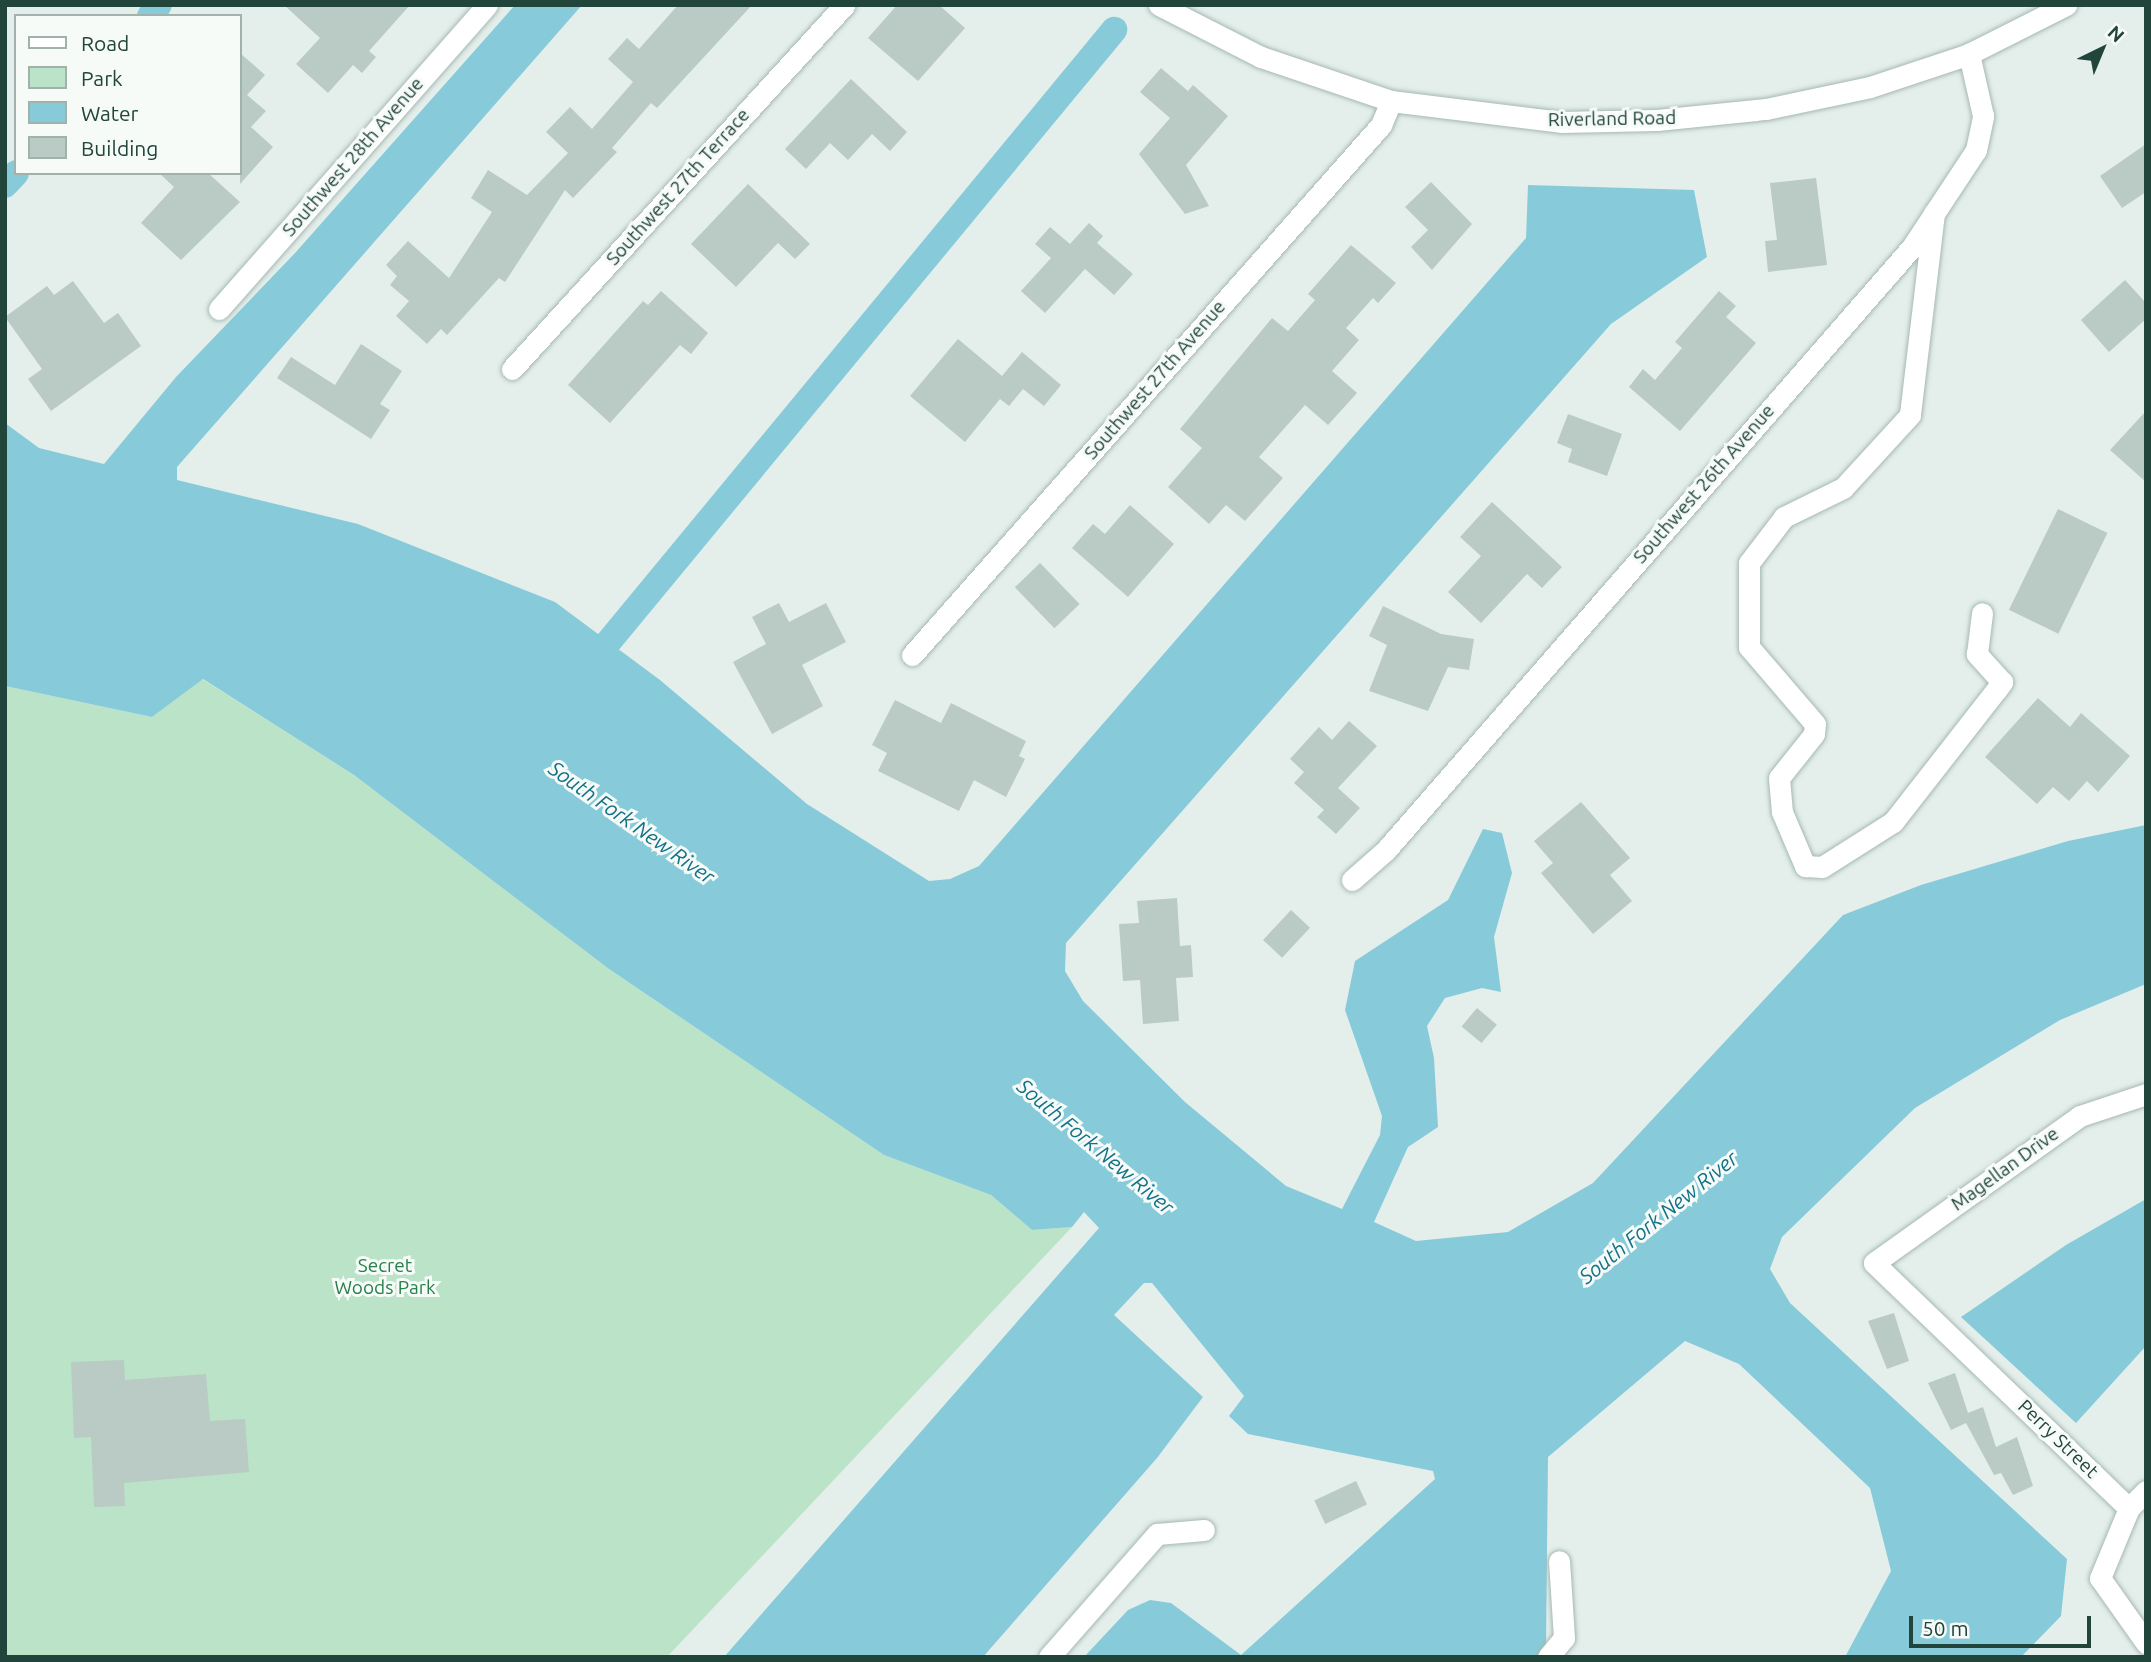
<!DOCTYPE html>
<style>
body{margin:0}
#map{position:relative;width:2151px;height:1662px;overflow:hidden;background:#e4efeb;font-family:Ubuntu,sans-serif}
div>[style]{position:absolute}
.green>*{inset:0;background:#bbe3c7}
.water>*{inset:0;background:#87cbda}
.canal>*{height:26px;margin:-13px;padding:0 13px;transform-origin:13px;border-radius:13px;background:#87cbda}
.building>*{inset:0;background:#b9cbc4;transform-origin:0 0}
.roads{filter:drop-shadow(0 0 2px #a6b8b3) drop-shadow(0 0 2px #a6b8b3)}
.minor>*{height:21px;margin:-10.5px;padding:0 10.5px;transform-origin:10.5px;border-radius:10.5px;background:#fff}
span{translate:-50% -50%;white-space:nowrap;text-align:center;line-height:1.15;-webkit-text-stroke:6px #f6fbf8;paint-order:stroke}
.street-label{font-size:19px;color:#21443b}
.park-label{font-size:19px;color:#26804b}
.water-label{font-size:21px;color:#137188;font-style:italic}
.frame{position:absolute;inset:0;border:7px solid #21443b;pointer-events:none}
.legend{position:absolute;left:14px;top:14px;width:228px;height:161px;box-sizing:border-box;background:#f6fbf8;border:2px solid #a1b2ac;margin:0;padding:9px 12px;list-style:none;font-size:21px;color:#21443b}
.legend li{display:flex;align-items:center;gap:14px;height:35px}
.legend b{width:35px;border:2px solid #a1b2ac}
.north{position:absolute;left:2067px;top:14px;width:70px;height:70px;-webkit-text-stroke:5px #f6fbf8;paint-order:stroke;rotate:43deg;font-size:19px;font-weight:700;line-height:28px;text-align:center;color:#21443b}
.north::after{content:'';display:block;margin:auto;width:24px;height:32px;background:#21443b;clip-path:polygon(50% 0,100% 100%,50% 72%,0 100%)}
.scale{position:absolute;left:1909px;top:1616px;width:182px;height:32px;box-sizing:border-box;border:4px solid #21443b;border-top:0;padding-left:9px;font-size:21px;line-height:24px;white-space:nowrap;color:#21443b;-webkit-text-stroke:5px #f6fbf8;paint-order:stroke}
</style>
<div id="map">
<div class="green">
<i style="clip-path:polygon(202px 679px,354px 775px,609px 969px,884px 1155px,991px 1195px,1032px 1230px,1072px 1227px,667px 1657px,5px 1657px,5px 686px,152px 717px)"></i>
</div>
<div class="water">
<i style="clip-path:polygon(515px 5px,582px 5px,177px 467px,177px 480px,358px 524px,555px 602px,660px 680px,807px 804px,929px 881px,950px 879px,979px 866px,1526px 238px,1528px 185px,1694px 190px,1707px 257px,1611px 324px,1066px 943px,1065px 971px,1083px 1001px,1185px 1102px,1286px 1186px,1342px 1209px,1380px 1135px,1382px 1116px,1345px 1010px,1355px 961px,1448px 900px,1483px 829px,1502px 833px,1512px 873px,1494px 937px,1501px 992px,1482px 988px,1445px 998px,1427px 1026px,1434px 1058px,1438px 1127px,1408px 1147px,1374px 1222px,1416px 1241px,1508px 1232px,1593px 1183px,1843px 915px,1921px 885px,2068px 841px,2146px 825px,2146px 984px,2060px 1020px,1915px 1108px,1782px 1237px,1770px 1269px,1790px 1303px,2067px 1559px,2061px 1616px,2021px 1657px,1845px 1657px,1891px 1571px,1870px 1488px,1739px 1364px,1685px 1341px,1548px 1457px,1546px 1649px,1539px 1657px,1084px 1657px,1128px 1610px,1150px 1600px,1171px 1603px,1241px 1655px,1435px 1479px,1433px 1471px,1248px 1434px,1229px 1416px,1244px 1396px,1152px 1283px,1144px 1283px,1114px 1315px,1203px 1397px,1157px 1458px,983px 1657px,724px 1657px,1099px 1228px,1084px 1212px,1072px 1227px,1032px 1230px,991px 1195px,884px 1155px,609px 969px,354px 775px,203px 679px,152px 717px,5px 686px,5px 423px,39px 448px,104px 464px,176px 377px,295px 253px)"></i>
<i style="clip-path:polygon(2146px 1199px,2146px 1346px,2076px 1423px,1961px 1317px,2066px 1245px)"></i>
</div>
<div class="canal">
<i style="left:150px;top:16px;width:14px;rotate:-51deg"></i>
<i style="left:5px;top:185px;width:16px;rotate:-47deg"></i>
<i style="left:587px;top:668px;width:828px;rotate:-50.44deg"></i>
</div>
<div class="building">
<i style="clip-path:polygon(284px 5px,410px 5px,369px 51px,376px 57px,362px 73px,353px 65px,328px 93px,296px 64px,320px 38px)"></i>
<i style="clip-path:polygon(678px 5px,752px 5px,657px 108px,651px 103px,612px 148px,617px 152px,573px 198px,565px 190px,505px 282px,499px 278px,447px 335px,441px 329px,427px 344px,396px 316px,409px 301px,390px 285px,397px 276px,386px 265px,408px 241px,449px 278px,492px 212px,471px 198px,488px 170px,527px 195px,568px 153px,546px 132px,570px 107px,592px 129px,633px 82px,608px 59px,627px 38px,639px 49px)"></i>
<i style="clip-path:polygon(897px 5px,939px 5px,965px 28px,918px 81px,868px 38px)"></i>
<i style="clip-path:polygon(240px 53px,265px 75px,247px 95px,266px 111px,251px 127px,273px 147px,240px 184px)"></i>
<i style="clip-path:polygon(1161px 68px,1188px 91px,1193px 85px,1228px 116px,1186px 165px,1209px 206px,1185px 214px,1139px 154px,1170px 118px,1140px 92px)"></i>
<i style="clip-path:polygon(851px 79px,907px 132px,890px 151px,872px 134px,848px 160px,830px 143px,806px 169px,785px 149px)"></i>
<i style="clip-path:polygon(2146px 144px,2146px 192px,2122px 208px,2100px 176px)"></i>
<i style="clip-path:polygon(159px 173px,208px 173px,240px 202px,181px 260px,141px 223px,174px 187px)"></i>
<i style="clip-path:polygon(1816px 178px,1827px 265px,1768px 272px,1765px 241px,1777px 240px,1770px 183px)"></i>
<i style="clip-path:polygon(1431px 182px,1472px 224px,1432px 270px,1411px 247px,1428px 230px,1405px 207px)"></i>
<i style="clip-path:polygon(748px 184px,810px 244px,795px 259px,778px 243px,736px 287px,691px 244px)"></i>
<i style="clip-path:polygon(1089px 223px,1103px 236px,1097px 243px,1133px 274px,1114px 295px,1085px 269px,1045px 313px,1021px 291px,1051px 258px,1035px 244px,1050px 227px,1070px 244px)"></i>
<i style="clip-path:polygon(1351px 245px,1396px 283px,1378px 303px,1373px 298px,1346px 328px,1359px 340px,1332px 371px,1357px 393px,1328px 425px,1305px 405px,1259px 457px,1283px 478px,1245px 521px,1226px 505px,1209px 524px,1168px 487px,1202px 448px,1180px 429px,1272px 318px,1288px 331px,1315px 300px,1308px 294px)"></i>
<i style="clip-path:polygon(2125px 280px,2146px 303px,2146px 319px,2109px 352px,2081px 320px)"></i>
<i style="clip-path:polygon(73px 281px,104px 323px,118px 313px,141px 346px,51px 411px,28px 379px,42px 369px,5px 317px,47px 286px,54px 295px)"></i>
<i style="clip-path:polygon(661px 291px,708px 333px,691px 354px,680px 345px,610px 423px,568px 385px,643px 301px,648px 305px)"></i>
<i style="clip-path:polygon(1719px 291px,1736px 306px,1726px 317px,1756px 343px,1680px 431px,1629px 387px,1643px 369px,1655px 380px,1682px 348px,1675px 342px)"></i>
<i style="clip-path:polygon(958px 339px,1002px 376px,1022px 352px,1061px 385px,1044px 406px,1023px 389px,1009px 406px,1000px 399px,965px 442px,910px 396px)"></i>
<i style="clip-path:polygon(361px 344px,402px 371px,380px 404px,390px 410px,371px 439px,277px 378px,291px 357px,335px 385px)"></i>
<i style="clip-path:polygon(2146px 411px,2146px 482px,2110px 450px)"></i>
<i style="clip-path:polygon(1568px 414px,1622px 434px,1607px 476px,1568px 462px,1572px 449px,1557px 443px)"></i>
<i style="clip-path:polygon(1492px 502px,1562px 567px,1542px 588px,1527px 574px,1481px 623px,1448px 592px,1481px 556px,1460px 537px)"></i>
<i style="clip-path:polygon(1130px 505px,1174px 544px,1128px 597px,1072px 548px,1093px 524px,1105px 534px)"></i>
<i style="left:2058px;top:509px;width:55px;height:112px;rotate:26deg"></i>
<i style="left:1040px;top:563px;width:57px;height:35px;rotate:46deg"></i>
<i style="clip-path:polygon(779px 603px,789px 622px,826px 603px,846px 642px,802px 665px,823px 706px,772px 734px,733px 662px,766px 644px,752px 617px)"></i>
<i style="clip-path:polygon(1383px 606px,1441px 634px,1474px 639px,1469px 670px,1448px 667px,1428px 711px,1369px 691px,1387px 645px,1369px 636px)"></i>
<i style="clip-path:polygon(2038px 698px,2070px 727px,2081px 713px,2130px 756px,2098px 792px,2087px 781px,2069px 801px,2053px 787px,2037px 804px,1985px 757px)"></i>
<i style="clip-path:polygon(895px 700px,941px 723px,951px 703px,1026px 741px,1019px 756px,1025px 759px,1006px 797px,974px 780px,959px 811px,878px 771px,887px 753px,872px 745px)"></i>
<i style="clip-path:polygon(1349px 721px,1377px 746px,1338px 788px,1360px 808px,1336px 834px,1317px 817px,1324px 810px,1294px 783px,1304px 772px,1290px 759px,1319px 727px,1332px 740px)"></i>
<i style="clip-path:polygon(1581px 802px,1630px 858px,1610px 875px,1632px 901px,1593px 934px,1541px 873px,1553px 863px,1534px 841px)"></i>
<i style="clip-path:polygon(1177px 898px,1180px 946px,1191px 945px,1193px 977px,1176px 978px,1179px 1021px,1143px 1024px,1140px 980px,1123px 981px,1119px 924px,1139px 923px,1137px 901px)"></i>
<i style="left:1291px;top:910px;width:26px;height:41px;rotate:43deg"></i>
<i style="left:1477px;top:1008px;width:26px;height:24px;rotate:40deg"></i>
<i style="clip-path:polygon(1894px 1313px,1909px 1361px,1887px 1369px,1868px 1321px)"></i>
<i style="clip-path:polygon(124px 1360px,125px 1380px,206px 1374px,210px 1421px,245px 1419px,249px 1472px,124px 1483px,125px 1506px,94px 1507px,91px 1437px,74px 1438px,71px 1362px)"></i>
<i style="clip-path:polygon(1955px 1373px,1968px 1413px,1983px 1407px,1996px 1447px,2017px 1437px,2033px 1486px,2013px 1495px,2001px 1473px,1994px 1475px,1966px 1423px,1951px 1430px,1928px 1383px)"></i>
<i style="left:1356px;top:1481px;width:26px;height:46px;rotate:65deg"></i>
</div>
<div class="roads">
<div class="minor">
<i style="left:1159px;top:5px;width:114px;rotate:27deg"></i>
<i style="left:1261px;top:57px;width:137px;rotate:18.7deg"></i>
<i style="left:1391px;top:101px;width:171px;rotate:7deg"></i>
<i style="left:1561px;top:122px;width:96px;rotate:-1.2deg"></i>
<i style="left:1657px;top:120px;width:110px;rotate:-5.8deg"></i>
<i style="left:1766px;top:109px;width:106px;rotate:-11.9deg"></i>
<i style="left:1870px;top:87px;width:104px;rotate:-18.4deg"></i>
<i style="left:1969px;top:54px;width:109px;rotate:-26.8deg"></i>
<i style="left:1934px;top:213px;width:203px;rotate:96.8deg"></i>
<i style="left:1910px;top:415px;width:99px;rotate:132.5deg"></i>
<i style="left:1843px;top:488px;width:66px;rotate:153.8deg"></i>
<i style="left:1784px;top:517px;width:58px;rotate:127.3deg"></i>
<i style="left:1749px;top:563px;width:84px;rotate:90deg"></i>
<i style="left:1749px;top:647px;width:101px;rotate:49.4deg"></i>
<i style="left:1815px;top:724px;width:10px;rotate:96deg"></i>
<i style="left:1814px;top:734px;width:56px;rotate:128.5deg"></i>
<i style="left:1779px;top:778px;width:34px;rotate:85deg"></i>
<i style="left:1782px;top:812px;width:59px;rotate:66.9deg"></i>
<i style="left:1805px;top:866px;width:17px;rotate:3deg"></i>
<i style="left:1822px;top:867px;width:84px;rotate:-32.4deg"></i>
<i style="left:1893px;top:822px;width:169px;rotate:-52deg"></i>
<i style="left:1997px;top:689px;width:9px;rotate:-54deg"></i>
<i style="left:2002px;top:682px;width:38px;rotate:-132deg"></i>
<i style="left:1977px;top:654px;width:41px;rotate:-83deg"></i>
<i style="left:219px;top:309px;width:405px;rotate:-48.6deg"></i>
<i style="left:512px;top:369px;width:493px;rotate:-47.6deg"></i>
<i style="left:912px;top:655px;width:708px;rotate:-48.49deg"></i>
<i style="left:1381px;top:125px;width:26px;rotate:-67deg"></i>
<i style="left:1352px;top:880px;width:45px;rotate:-41.4deg"></i>
<i style="left:1386px;top:850px;width:800px;rotate:-48.9deg"></i>
<i style="left:1912px;top:247px;width:116px;rotate:-56.6deg"></i>
<i style="left:1976px;top:150px;width:35px;rotate:-78deg"></i>
<i style="left:1983px;top:116px;width:64px;rotate:-102.7deg"></i>
<i style="left:2146px;top:1094px;width:70px;rotate:161.6deg"></i>
<i style="left:2080px;top:1116px;width:253px;rotate:144.5deg"></i>
<i style="left:1874px;top:1263px;width:354px;rotate:43.9deg"></i>
<i style="left:2129px;top:1508px;width:76px;rotate:112.5deg"></i>
<i style="left:2100px;top:1578px;width:80px;rotate:54.7deg"></i>
<i style="left:2129px;top:1508px;width:24px;rotate:-45deg"></i>
<i style="left:1049px;top:1657px;width:164px;rotate:-48.7deg"></i>
<i style="left:1157px;top:1534px;width:47px;rotate:-4.9deg"></i>
<i style="left:1548px;top:1657px;width:25px;rotate:-50deg"></i>
<i style="left:1564px;top:1638px;width:77px;rotate:-93.7deg"></i>
</div>
</div>
<div class="street-label">
<span style="left:1612px;top:119px;rotate:-1deg">Riverland Road</span>
<span style="left:353px;top:157px;rotate:-49deg">Southwest 28th Avenue</span>
<span style="left:678px;top:187px;rotate:-48deg">Southwest 27th Terrace</span>
<span style="left:1155px;top:380px;rotate:-49deg">Southwest 27th Avenue</span>
<span style="left:1704px;top:484px;rotate:-49deg">Southwest 26th Avenue</span>
<span style="left:2005px;top:1169px;rotate:-36deg">Magellan Drive</span>
<span style="left:2058px;top:1439px;rotate:44deg">Perry Street</span>
</div>
<div class="park-label">
<span style="left:385px;top:1277px">Secret<br>Woods Park</span>
</div>
<div class="water-label">
<span style="left:632px;top:822px;rotate:35deg">South Fork New River</span>
<span style="left:1096px;top:1146px;rotate:40deg">South Fork New River</span>
<span style="left:1658px;top:1217px;rotate:-39deg">South Fork New River</span>
</div>
<div class="frame"></div>
<ul class="legend">
<li><b style="height:9px;background:#fff"></b>Road</li>
<li><b style="height:19px;background:#bbe3c7"></b>Park</li>
<li><b style="height:19px;background:#87cbda"></b>Water</li>
<li><b style="height:19px;background:#b9cbc4"></b>Building</li>
</ul>
<div class="north">N</div>
<div class="scale">50 m</div>
</div>
